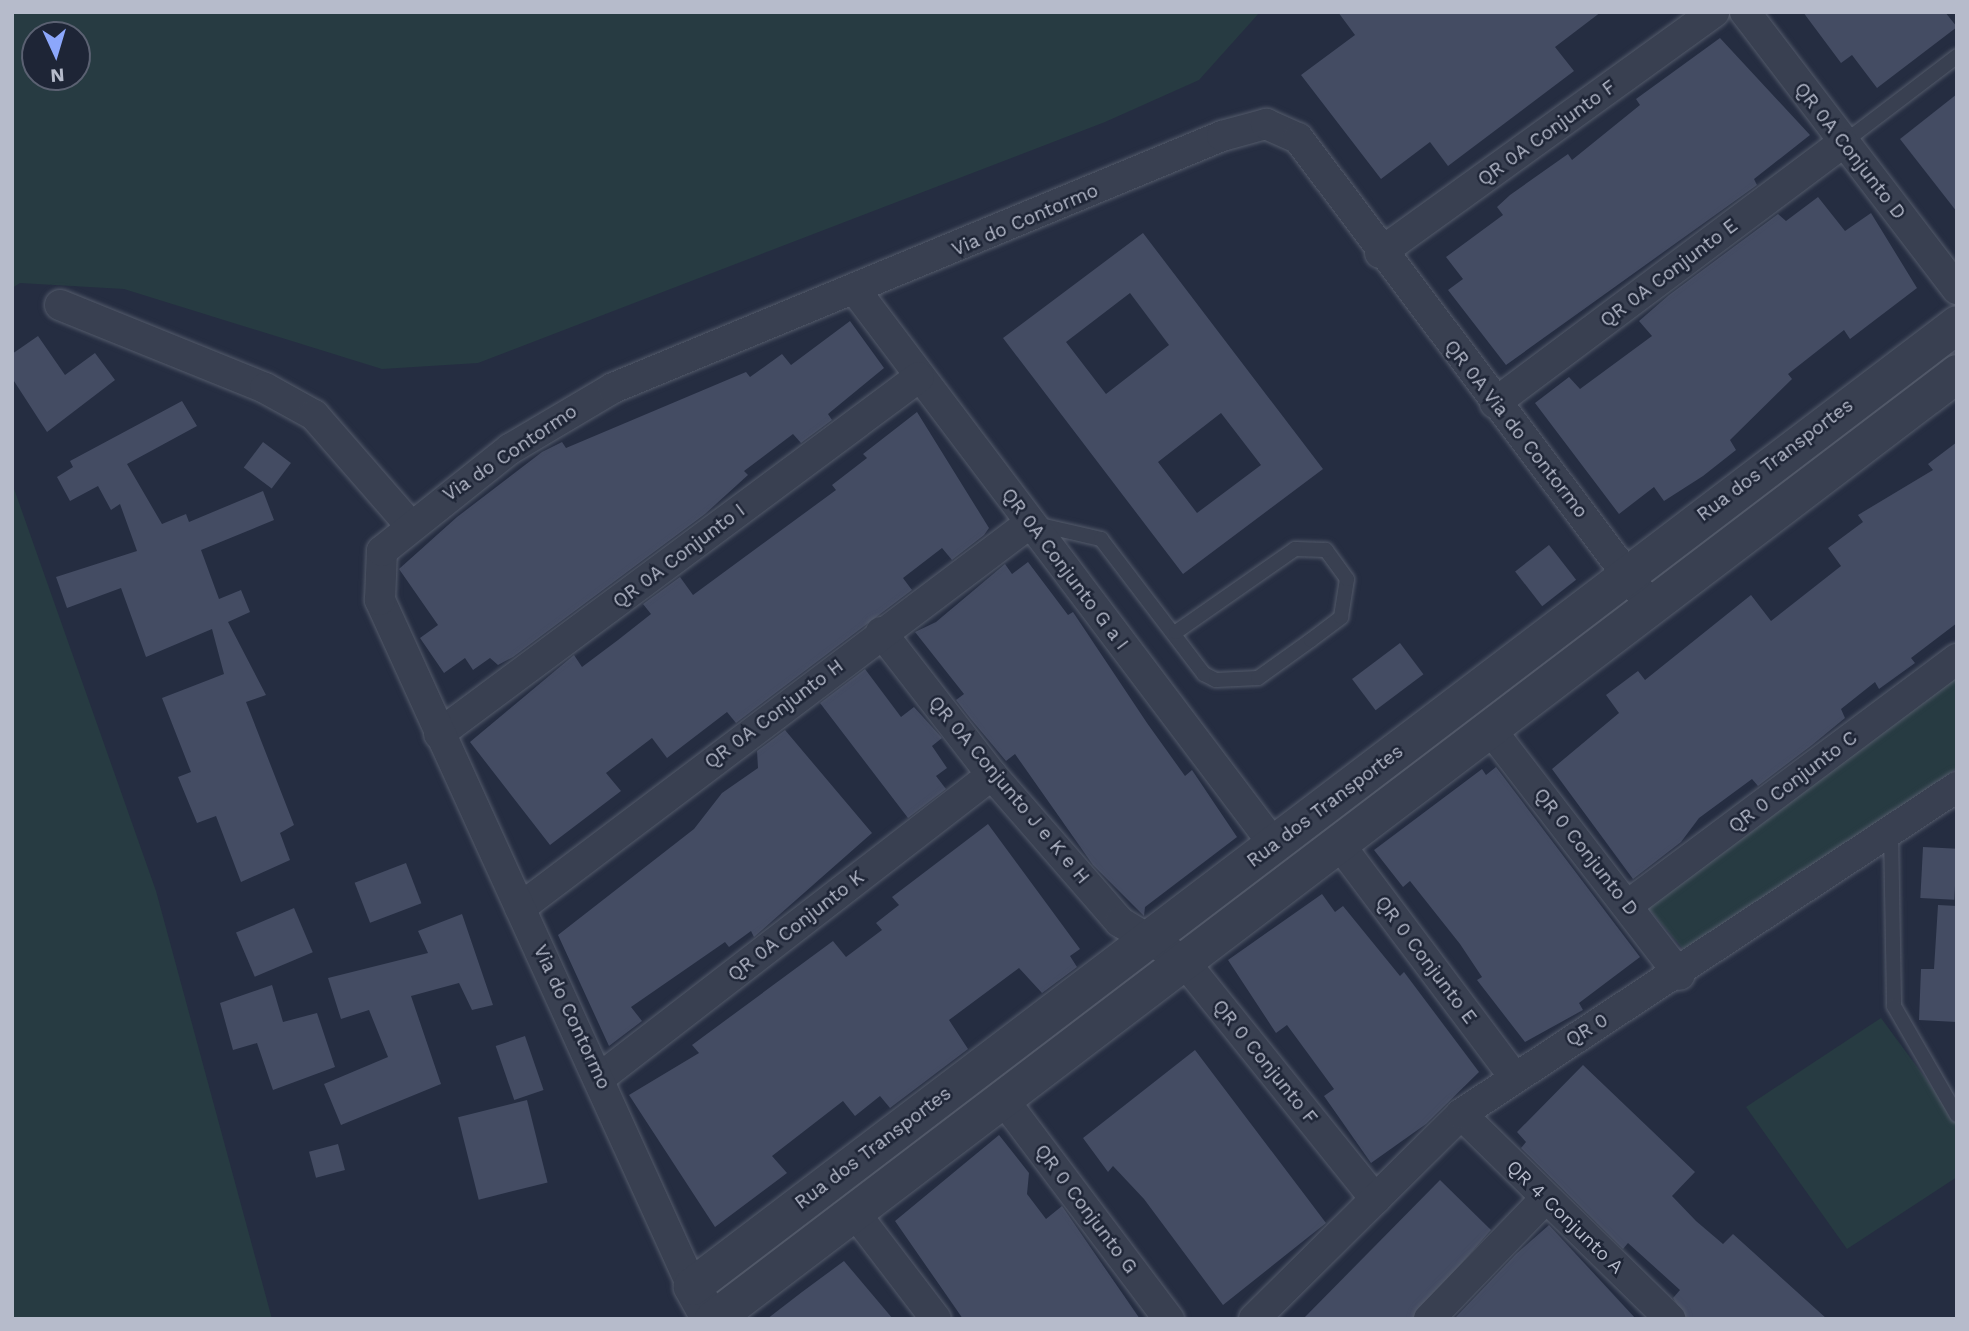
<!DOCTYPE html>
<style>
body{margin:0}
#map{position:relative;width:1969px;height:1331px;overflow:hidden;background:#252d41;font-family:"Work Sans",sans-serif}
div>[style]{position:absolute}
.green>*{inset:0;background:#273b42}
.building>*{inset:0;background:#444c63;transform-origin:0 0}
.roads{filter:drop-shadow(0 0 2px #545b6b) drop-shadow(0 0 2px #545b6b)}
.service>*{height:14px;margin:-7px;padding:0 7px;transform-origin:7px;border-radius:7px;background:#394051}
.minor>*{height:30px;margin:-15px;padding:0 15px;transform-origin:15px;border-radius:15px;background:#394051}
.tertiary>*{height:37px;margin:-18.5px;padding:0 18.5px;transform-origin:18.5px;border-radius:18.5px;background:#394051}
span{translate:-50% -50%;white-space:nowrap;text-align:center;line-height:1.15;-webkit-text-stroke:5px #1e2536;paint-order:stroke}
.street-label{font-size:19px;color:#b6bbcb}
.frame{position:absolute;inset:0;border:14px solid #b6bbcb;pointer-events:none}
.north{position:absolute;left:21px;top:21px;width:70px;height:70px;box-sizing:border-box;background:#1e2536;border:2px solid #5b6172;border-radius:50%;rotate:176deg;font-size:19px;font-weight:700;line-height:28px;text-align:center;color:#b6bbcb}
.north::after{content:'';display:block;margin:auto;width:24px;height:32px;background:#8ca7fb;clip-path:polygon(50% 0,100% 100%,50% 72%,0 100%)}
</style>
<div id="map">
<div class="green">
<i style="clip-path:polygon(evenodd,12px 12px,1260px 12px,1199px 80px,1105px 122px,478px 363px,382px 369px,124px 289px,20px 283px,12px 288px,12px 12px,35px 35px,77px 35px,77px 77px,35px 77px,35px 35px)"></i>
<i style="clip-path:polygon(12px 483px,156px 891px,272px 1319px,12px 1319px)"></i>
<i style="clip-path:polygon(1957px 668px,1957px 768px,1690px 957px,1648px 908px)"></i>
<i style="clip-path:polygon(1881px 1018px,1957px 1121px,1957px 1177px,1847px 1249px,1746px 1107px)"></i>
</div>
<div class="building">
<i style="clip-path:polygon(1338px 12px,1601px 12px,1555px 47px,1574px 71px,1448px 166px,1430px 142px,1381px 179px,1301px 75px,1355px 35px)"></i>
<i style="clip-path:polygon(1803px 12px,1945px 12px,1957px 27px,1877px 88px,1852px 55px,1841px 63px)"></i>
<i style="clip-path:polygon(1720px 38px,1810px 135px,1754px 179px,1757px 185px,1506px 365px,1448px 290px,1463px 279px,1446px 257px,1503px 215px,1497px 207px,1510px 195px,1568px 154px,1572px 160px,1640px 105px,1636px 99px)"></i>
<i style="clip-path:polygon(1957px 94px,1957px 212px,1900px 139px)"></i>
<i style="clip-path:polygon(1818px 197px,1845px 231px,1871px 213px,1917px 288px,1850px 339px,1844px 330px,1788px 374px,1792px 379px,1730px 440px,1736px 450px,1703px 476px,1664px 501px,1654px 487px,1619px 514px,1535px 403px,1569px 377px,1580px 389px,1652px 336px,1639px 321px,1669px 295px,1778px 214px,1786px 221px)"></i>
<i style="clip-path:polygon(evenodd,1143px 233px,1323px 469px,1183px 574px,1003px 338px,1143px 233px,1130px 293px,1169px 345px,1106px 394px,1066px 342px,1130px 293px,1143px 233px,1221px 413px,1261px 465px,1197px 513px,1158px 462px,1221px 413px)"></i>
<i style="clip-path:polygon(850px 321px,884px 368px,828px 414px,832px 420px,801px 443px,793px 434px,744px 471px,748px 475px,705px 514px,513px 657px,498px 665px,490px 658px,473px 670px,465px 658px,444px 673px,420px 638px,438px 625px,399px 569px,457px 517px,542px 452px,562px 442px,566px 448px,746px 372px,750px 377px,782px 354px,791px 365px)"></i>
<i style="clip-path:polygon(38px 336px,65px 375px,95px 353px,115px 380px,47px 432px,12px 378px,12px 354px)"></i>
<i style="clip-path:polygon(182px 401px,197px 426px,127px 464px,162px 524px,186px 514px,189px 522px,263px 491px,274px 520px,201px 550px,219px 599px,241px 590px,250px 612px,228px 622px,266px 695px,246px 702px,294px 825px,280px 833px,290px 860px,241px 882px,216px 816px,197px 823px,178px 777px,191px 772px,162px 698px,224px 674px,212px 629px,146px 657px,121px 588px,67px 608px,56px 577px,137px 551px,120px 504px,111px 510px,98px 486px,70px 501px,57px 477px,73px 467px,70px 461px)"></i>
<i style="clip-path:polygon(917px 412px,989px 528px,984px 535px,952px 560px,942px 548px,903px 578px,912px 590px,736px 723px,727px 712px,667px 758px,652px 738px,606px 773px,621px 791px,550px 845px,470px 742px,574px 655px,582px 667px,618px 640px,651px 614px,643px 604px,680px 577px,693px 595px,836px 490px,832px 485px,867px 458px,863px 454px)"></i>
<i style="left:263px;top:442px;width:35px;height:32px;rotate:37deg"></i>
<i style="clip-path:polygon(1957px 442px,1957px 623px,1911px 658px,1915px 663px,1879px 689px,1875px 682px,1841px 709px,1845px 718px,1812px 745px,1758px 786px,1752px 779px,1699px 818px,1681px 842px,1633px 879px,1552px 769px,1619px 713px,1606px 695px,1638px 671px,1645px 680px,1751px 595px,1771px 621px,1841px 566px,1828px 548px,1863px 522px,1858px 515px,1933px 470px,1928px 464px)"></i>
<i style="left:1549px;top:545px;width:44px;height:43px;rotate:52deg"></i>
<i style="clip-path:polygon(1028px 562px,1068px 615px,1073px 612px,1147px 723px,1185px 776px,1192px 770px,1237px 837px,1145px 907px,1144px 916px,1093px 865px,1015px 754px,1006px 761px,970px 718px,956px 700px,964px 694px,915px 632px,936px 622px,1005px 564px,1012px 574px)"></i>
<i style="left:1400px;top:643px;width:39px;height:60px;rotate:53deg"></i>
<i style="clip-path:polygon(865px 669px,901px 717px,914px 707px,942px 738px,932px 746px,947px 768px,936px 776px,946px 789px,908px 818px,820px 703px)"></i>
<i style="clip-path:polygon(785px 730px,872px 833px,754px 937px,751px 931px,729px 947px,725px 942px,631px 1007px,642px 1021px,609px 1046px,558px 935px,694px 829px,722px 793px,758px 768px,757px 751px)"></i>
<i style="clip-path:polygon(1496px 767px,1640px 957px,1579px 1003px,1583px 1010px,1525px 1042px,1477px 980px,1482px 977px,1460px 944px,1410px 881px,1403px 887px,1374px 850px,1482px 769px,1486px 775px)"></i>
<i style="clip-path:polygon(988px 824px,1080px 949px,1070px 956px,1077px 967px,1042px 993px,1019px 968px,949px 1020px,968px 1049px,890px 1108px,880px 1096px,855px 1116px,843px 1101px,772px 1156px,787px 1173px,715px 1227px,629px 1095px,699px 1053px,692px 1045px,833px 941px,846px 957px,882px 930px,876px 923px,899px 905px,892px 897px)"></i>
<i style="left:1923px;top:847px;width:34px;height:51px;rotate:3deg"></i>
<i style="left:406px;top:863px;width:43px;height:55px;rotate:69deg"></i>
<i style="clip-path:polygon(1322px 894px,1335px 912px,1343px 906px,1400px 976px,1404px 972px,1479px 1072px,1426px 1124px,1371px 1163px,1324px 1096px,1334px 1089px,1287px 1025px,1276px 1033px,1228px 960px)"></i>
<i style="clip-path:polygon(1938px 905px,1957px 906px,1957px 1022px,1919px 1020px,1921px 969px,1934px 969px)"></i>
<i style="left:294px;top:908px;width:48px;height:63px;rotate:67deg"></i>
<i style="clip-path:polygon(462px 914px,493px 1005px,472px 1010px,459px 983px,411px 996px,441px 1084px,341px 1125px,324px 1084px,388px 1057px,369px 1010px,341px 1019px,328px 978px,428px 953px,418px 931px)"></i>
<i style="clip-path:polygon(272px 985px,283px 1022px,317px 1013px,335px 1067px,273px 1090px,257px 1043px,233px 1050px,220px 1003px)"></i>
<i style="left:525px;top:1036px;width:57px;height:31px;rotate:71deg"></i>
<i style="clip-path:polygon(1195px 1050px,1326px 1223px,1223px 1305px,1144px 1199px,1113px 1166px,1108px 1172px,1083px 1138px)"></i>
<i style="clip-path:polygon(1583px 1065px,1695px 1172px,1672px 1196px,1696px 1221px,1723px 1244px,1733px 1234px,1827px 1319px,1687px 1319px,1673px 1298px,1680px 1290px,1628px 1243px,1623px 1249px,1521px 1148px,1526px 1142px,1517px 1132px)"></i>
<i style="left:527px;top:1100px;width:85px;height:71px;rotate:76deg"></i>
<i style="clip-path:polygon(999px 1135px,1029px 1173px,1027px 1194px,1046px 1219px,1062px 1206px,1140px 1319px,963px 1319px,895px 1221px)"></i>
<i style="left:338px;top:1144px;width:27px;height:30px;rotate:75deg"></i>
<i style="clip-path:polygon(1440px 1180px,1491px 1230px,1412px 1319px,1303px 1319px)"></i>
<i style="clip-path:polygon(1549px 1225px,1636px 1319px,1454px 1319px,1516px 1254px)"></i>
<i style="clip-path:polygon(844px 1261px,893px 1319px,767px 1319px,802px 1292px)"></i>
</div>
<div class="roads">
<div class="service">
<i style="left:1843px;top:143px;width:143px;rotate:-37.3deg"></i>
<i style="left:1036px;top:524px;width:67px;rotate:13deg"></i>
<i style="left:1101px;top:539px;width:170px;rotate:52.7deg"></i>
<i style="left:1204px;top:674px;width:13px;rotate:27deg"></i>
<i style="left:1216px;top:680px;width:42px;rotate:-2.7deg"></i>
<i style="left:1258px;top:678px;width:65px;rotate:-35.6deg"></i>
<i style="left:1311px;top:640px;width:38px;rotate:-37deg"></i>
<i style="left:1341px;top:617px;width:38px;rotate:-81deg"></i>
<i style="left:1347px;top:579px;width:36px;rotate:-126deg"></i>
<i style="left:1326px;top:550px;width:31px;rotate:-178deg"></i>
<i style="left:1295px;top:549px;width:145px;rotate:145.1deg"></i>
<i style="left:1891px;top:831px;width:175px;rotate:89deg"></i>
<i style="left:1894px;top:1006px;width:126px;rotate:60deg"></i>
</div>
<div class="minor">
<i style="left:1745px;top:12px;width:349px;rotate:52.6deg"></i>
<i style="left:1380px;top:253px;width:412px;rotate:-35.8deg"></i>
<i style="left:856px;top:291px;width:695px;rotate:52.95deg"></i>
<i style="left:60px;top:305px;width:221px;rotate:22deg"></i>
<i style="left:265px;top:388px;width:56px;rotate:28.9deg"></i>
<i style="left:314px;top:415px;width:145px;rotate:48.9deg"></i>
<i style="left:1495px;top:403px;width:434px;rotate:-36.8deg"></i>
<i style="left:881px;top:632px;width:181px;rotate:52.2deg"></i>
<i style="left:992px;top:775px;width:195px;rotate:49deg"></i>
<i style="left:1120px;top:922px;width:74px;rotate:31.1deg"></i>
<i style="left:1183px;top:960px;width:307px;rotate:51.2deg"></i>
<i style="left:1491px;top:730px;width:309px;rotate:52.4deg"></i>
<i style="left:439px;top:734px;width:598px;rotate:-36.64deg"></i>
<i style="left:1340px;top:845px;width:288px;rotate:53.1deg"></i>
<i style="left:1628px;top:905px;width:411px;rotate:-36.8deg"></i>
<i style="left:520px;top:908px;width:639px;rotate:-37.05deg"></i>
<i style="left:601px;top:1077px;width:494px;rotate:-37.7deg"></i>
<i style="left:1003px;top:1099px;width:276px;rotate:53deg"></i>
<i style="left:1461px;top:1114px;width:293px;rotate:44.4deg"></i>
<i style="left:855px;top:1213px;width:133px;rotate:52.6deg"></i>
<i style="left:692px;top:1286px;width:754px;rotate:-114.46deg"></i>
<i style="left:380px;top:600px;width:49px;rotate:-87.7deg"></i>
<i style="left:382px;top:551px;width:164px;rotate:-38.6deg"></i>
<i style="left:510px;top:449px;width:120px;rotate:-30.6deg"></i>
<i style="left:613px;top:388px;width:659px;rotate:-22.48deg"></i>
<i style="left:1222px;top:136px;width:46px;rotate:-15.3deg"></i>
<i style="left:1266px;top:124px;width:35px;rotate:24deg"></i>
<i style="left:1298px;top:138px;width:568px;rotate:53.01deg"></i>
<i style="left:1254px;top:1319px;width:291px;rotate:-44.7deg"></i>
<i style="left:1461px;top:1114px;width:594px;rotate:-33.4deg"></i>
<i style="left:1429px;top:1319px;width:167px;rotate:-46deg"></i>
</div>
<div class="tertiary">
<i style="left:710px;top:1319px;width:38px;rotate:-119deg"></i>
<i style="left:692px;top:1286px;width:1589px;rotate:-37.25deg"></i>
<i style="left:713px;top:1319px;width:1563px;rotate:-37.25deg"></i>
</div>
</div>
<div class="street-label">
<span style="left:1547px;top:133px;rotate:-36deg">QR 0A Conjunto F</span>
<span style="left:1850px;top:151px;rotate:52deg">QR 0A Conjunto D</span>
<span style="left:1025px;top:220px;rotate:-23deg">Via do Contormo</span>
<span style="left:1669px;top:273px;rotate:-37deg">QR 0A Conjunto E</span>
<span style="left:1516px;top:429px;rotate:52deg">QR 0A Via do Contormo</span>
<span style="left:510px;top:453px;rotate:-34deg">Via do Contormo</span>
<span style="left:1775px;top:460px;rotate:-37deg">Rua dos Transportes</span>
<span style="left:679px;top:556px;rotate:-37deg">QR 0A Conjunto I</span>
<span style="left:1065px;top:569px;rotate:53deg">QR 0A Conjunto G a I</span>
<span style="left:774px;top:714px;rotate:-37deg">QR 0A Conjunto H</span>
<span style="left:1793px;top:782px;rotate:-37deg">QR 0 Conjunto C</span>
<span style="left:1009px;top:790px;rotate:50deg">QR 0A Conjunto J e K e H</span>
<span style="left:1325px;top:806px;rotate:-37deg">Rua dos Transportes</span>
<span style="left:1586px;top:852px;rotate:52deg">QR 0 Conjunto D</span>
<span style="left:796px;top:926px;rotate:-38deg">QR 0A Conjunto K</span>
<span style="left:1426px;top:960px;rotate:53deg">QR 0 Conjunto E</span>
<span style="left:572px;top:1017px;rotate:65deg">Via do Contormo</span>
<span style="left:1587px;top:1030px;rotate:-31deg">QR 0</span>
<span style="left:1265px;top:1062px;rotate:51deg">QR 0 Conjunto F</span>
<span style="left:873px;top:1148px;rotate:-37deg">Rua dos Transportes</span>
<span style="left:1086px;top:1209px;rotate:53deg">QR 0 Conjunto G</span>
<span style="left:1565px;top:1217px;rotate:44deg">QR 4 Conjunto A</span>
</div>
<div class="frame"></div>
<div class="north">N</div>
</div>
